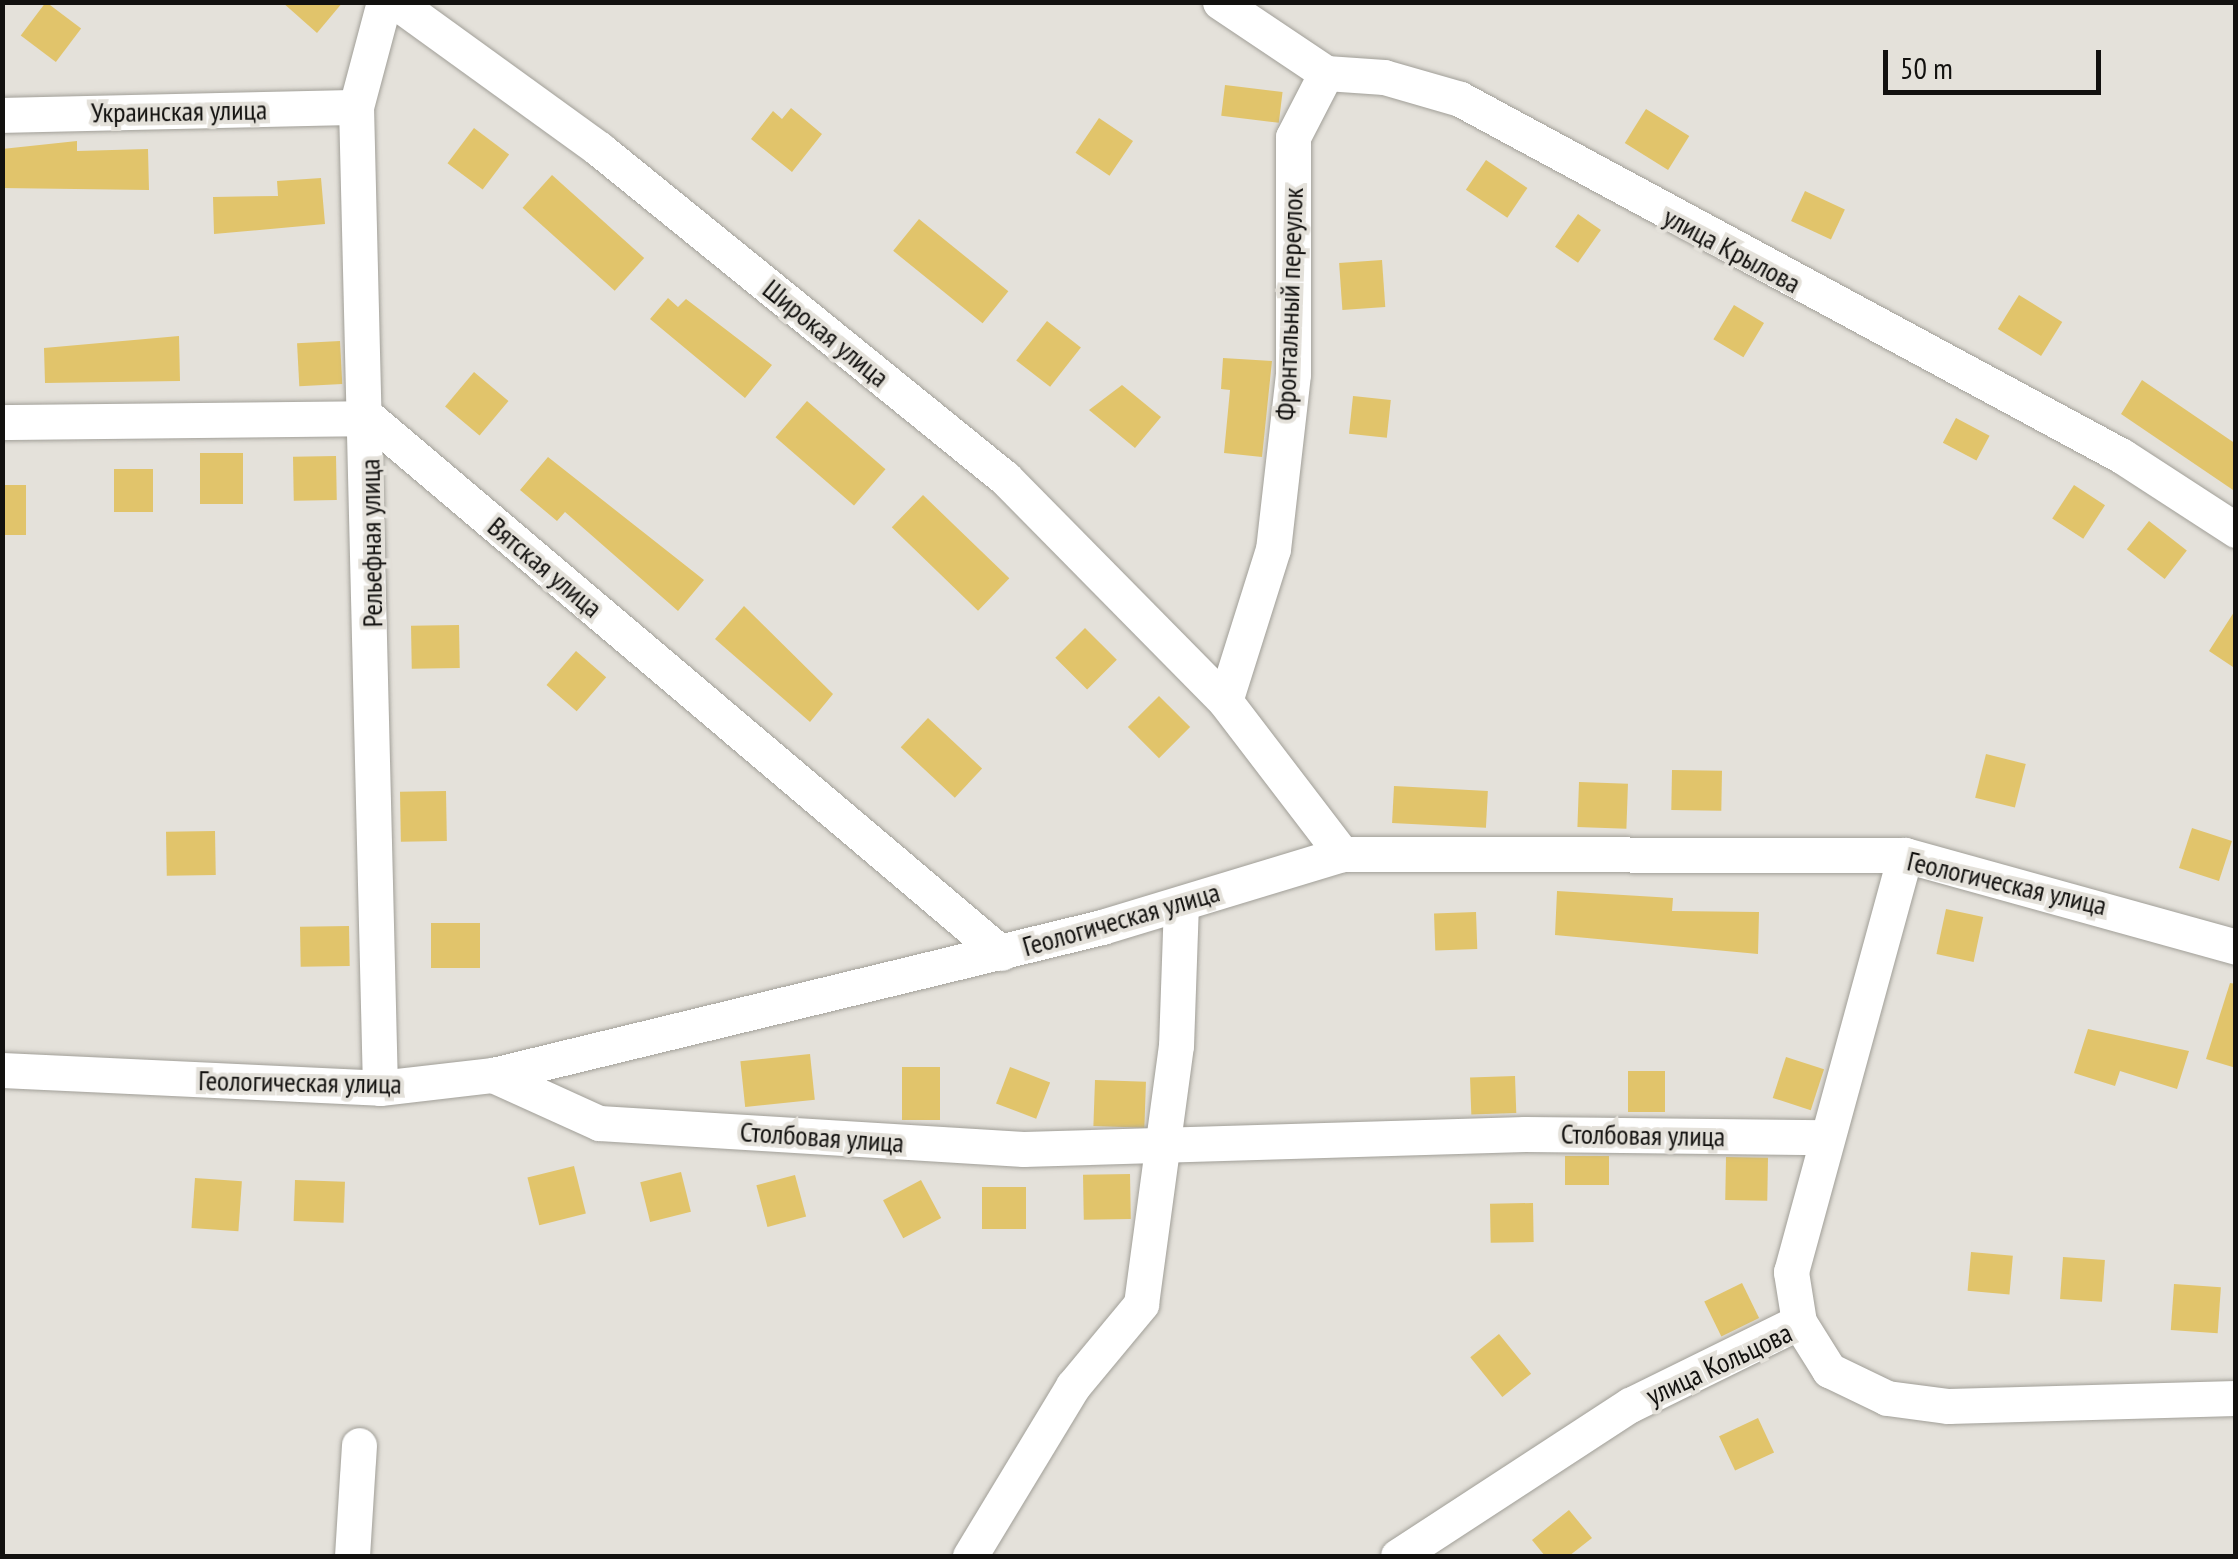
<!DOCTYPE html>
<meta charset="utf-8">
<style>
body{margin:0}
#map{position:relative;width:2238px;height:1559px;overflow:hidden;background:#e4e1da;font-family:"PT Sans Narrow",sans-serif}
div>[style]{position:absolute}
.building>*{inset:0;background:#e1c46b;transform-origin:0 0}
.roads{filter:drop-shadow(0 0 2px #a19f98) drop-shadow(0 0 2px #a19f98)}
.minor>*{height:35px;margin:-17.5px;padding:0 17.5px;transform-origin:17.5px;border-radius:17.5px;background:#fff}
span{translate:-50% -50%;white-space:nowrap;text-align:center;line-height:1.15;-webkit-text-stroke:8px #e4e1da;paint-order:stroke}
.street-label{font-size:28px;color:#12110f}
.frame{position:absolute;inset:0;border:5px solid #12110f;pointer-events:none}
.scale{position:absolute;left:1883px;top:50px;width:218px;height:45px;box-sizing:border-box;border:5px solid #12110f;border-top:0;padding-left:12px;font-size:30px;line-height:35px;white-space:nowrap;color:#12110f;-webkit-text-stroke:8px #e4e1da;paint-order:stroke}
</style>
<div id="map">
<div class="building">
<i style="left:46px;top:2px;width:44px;height:42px;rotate:37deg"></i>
<i style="clip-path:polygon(282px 2px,343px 2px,317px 33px)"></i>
<i style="left:1225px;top:85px;width:58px;height:31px;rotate:7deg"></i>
<i style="clip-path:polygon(791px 108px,822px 134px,792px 172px,751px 139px,773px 111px,782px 119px)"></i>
<i style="left:1646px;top:109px;width:51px;height:40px;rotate:32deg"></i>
<i style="left:1099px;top:118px;width:41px;height:42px;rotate:34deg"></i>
<i style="left:474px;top:128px;width:44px;height:44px;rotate:37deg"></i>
<i style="clip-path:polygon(77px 141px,77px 151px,148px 149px,149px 190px,2px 188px,2px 149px)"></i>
<i style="left:1486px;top:160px;width:50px;height:36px;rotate:34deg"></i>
<i style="left:552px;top:175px;width:124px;height:44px;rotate:42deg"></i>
<i style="clip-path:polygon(321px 178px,325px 224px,214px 234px,213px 197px,278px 196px,277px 181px)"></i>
<i style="left:1805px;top:191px;width:44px;height:33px;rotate:25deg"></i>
<i style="left:1578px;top:214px;width:28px;height:40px;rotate:35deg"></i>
<i style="left:919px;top:219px;width:115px;height:41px;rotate:39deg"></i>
<i style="left:1382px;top:260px;width:47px;height:43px;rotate:86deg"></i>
<i style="left:2019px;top:295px;width:51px;height:40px;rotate:32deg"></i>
<i style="clip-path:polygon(668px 298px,678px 307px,686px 299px,772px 365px,745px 398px,650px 319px)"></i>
<i style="left:1734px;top:305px;width:35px;height:40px;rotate:31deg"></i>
<i style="left:1047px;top:321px;width:43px;height:50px;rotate:38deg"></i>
<i style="clip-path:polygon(179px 336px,180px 381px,45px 383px,44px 348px)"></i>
<i style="left:340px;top:341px;width:43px;height:43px;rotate:87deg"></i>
<i style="clip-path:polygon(1223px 358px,1272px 361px,1262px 457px,1224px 453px,1230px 390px,1221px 389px)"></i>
<i style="left:474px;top:372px;width:45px;height:45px;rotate:40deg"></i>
<i style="clip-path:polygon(2142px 380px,2236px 444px,2236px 492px,2121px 414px)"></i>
<i style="clip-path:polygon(1122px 385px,1161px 417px,1135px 448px,1089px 410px)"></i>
<i style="left:1353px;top:396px;width:38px;height:38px;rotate:6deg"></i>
<i style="left:807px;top:401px;width:104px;height:48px;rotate:41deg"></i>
<i style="left:1956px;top:418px;width:38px;height:28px;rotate:28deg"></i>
<i style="left:243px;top:453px;width:51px;height:43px;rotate:90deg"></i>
<i style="left:336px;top:456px;width:44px;height:43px;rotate:89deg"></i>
<i style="clip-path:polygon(548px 457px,704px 580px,678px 611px,565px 512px,557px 521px,520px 490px)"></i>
<i style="left:114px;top:469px;width:39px;height:43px"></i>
<i style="left:2px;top:485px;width:24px;height:50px"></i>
<i style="left:2074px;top:485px;width:37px;height:40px;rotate:33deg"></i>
<i style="left:923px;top:495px;width:120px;height:45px;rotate:44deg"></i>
<i style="left:2149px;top:521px;width:48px;height:36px;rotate:38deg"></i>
<i style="clip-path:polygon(744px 606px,833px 694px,810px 722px,715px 639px)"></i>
<i style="clip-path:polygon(2236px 609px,2236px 669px,2209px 651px)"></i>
<i style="left:459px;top:625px;width:43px;height:48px;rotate:89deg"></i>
<i style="left:1085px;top:628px;width:45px;height:42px;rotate:45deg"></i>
<i style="left:576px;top:651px;width:40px;height:45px;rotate:41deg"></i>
<i style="left:1159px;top:696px;width:44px;height:44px;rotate:45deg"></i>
<i style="left:928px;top:718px;width:74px;height:40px;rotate:43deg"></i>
<i style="left:1986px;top:754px;width:41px;height:45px;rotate:14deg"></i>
<i style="left:1672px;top:770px;width:50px;height:40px;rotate:1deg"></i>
<i style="left:1579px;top:782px;width:49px;height:45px;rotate:2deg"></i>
<i style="left:1394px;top:786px;width:94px;height:37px;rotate:3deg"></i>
<i style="left:446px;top:791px;width:50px;height:46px;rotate:89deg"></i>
<i style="left:2192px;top:828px;width:42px;height:42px;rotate:18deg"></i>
<i style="left:215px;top:831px;width:44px;height:49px;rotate:89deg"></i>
<i style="clip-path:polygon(1557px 891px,1673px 898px,1672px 911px,1759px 912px,1758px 954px,1555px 935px)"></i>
<i style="left:1946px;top:909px;width:38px;height:46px;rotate:12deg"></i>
<i style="left:1476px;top:912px;width:37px;height:42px;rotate:88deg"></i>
<i style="left:431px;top:923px;width:49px;height:45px"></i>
<i style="left:349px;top:926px;width:40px;height:49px;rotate:89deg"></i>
<i style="clip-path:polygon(2230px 983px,2236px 984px,2236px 1068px,2206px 1059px)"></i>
<i style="clip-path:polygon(2088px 1029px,2189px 1051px,2177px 1089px,2120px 1071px,2115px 1086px,2074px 1073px)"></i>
<i style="left:810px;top:1054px;width:46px;height:70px;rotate:84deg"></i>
<i style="left:1786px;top:1057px;width:40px;height:43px;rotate:18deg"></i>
<i style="left:902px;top:1067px;width:38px;height:53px"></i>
<i style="left:1010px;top:1067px;width:43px;height:39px;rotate:21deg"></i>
<i style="left:1628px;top:1071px;width:37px;height:41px"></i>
<i style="left:1515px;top:1076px;width:37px;height:45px;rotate:88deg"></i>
<i style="left:1095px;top:1080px;width:51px;height:46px;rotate:2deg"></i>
<i style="left:1565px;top:1156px;width:44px;height:29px"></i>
<i style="left:1726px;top:1157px;width:42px;height:43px;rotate:1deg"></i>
<i style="left:574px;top:1166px;width:49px;height:48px;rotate:76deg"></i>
<i style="left:681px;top:1172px;width:41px;height:42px;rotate:76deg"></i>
<i style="left:1130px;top:1174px;width:45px;height:47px;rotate:89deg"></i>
<i style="left:795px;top:1175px;width:43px;height:40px;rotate:75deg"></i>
<i style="left:195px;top:1178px;width:47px;height:50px;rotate:4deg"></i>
<i style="left:295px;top:1180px;width:50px;height:41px;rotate:2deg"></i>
<i style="left:921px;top:1180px;width:43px;height:43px;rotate:62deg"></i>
<i style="left:982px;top:1187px;width:44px;height:42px"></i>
<i style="left:1533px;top:1203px;width:39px;height:43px;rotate:89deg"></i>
<i style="left:1971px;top:1252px;width:42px;height:39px;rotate:5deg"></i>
<i style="left:2063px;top:1257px;width:42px;height:42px;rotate:4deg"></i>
<i style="left:1742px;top:1283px;width:39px;height:42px;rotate:64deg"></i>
<i style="left:2174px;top:1284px;width:47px;height:46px;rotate:4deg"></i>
<i style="left:1499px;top:1334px;width:51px;height:37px;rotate:51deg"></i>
<i style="left:1758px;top:1418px;width:38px;height:43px;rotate:65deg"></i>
<i style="clip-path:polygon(1569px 1510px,1592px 1538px,1569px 1556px,1545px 1556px,1532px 1540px)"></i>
</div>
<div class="roads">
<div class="minor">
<i style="left:396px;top:2px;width:251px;rotate:35.9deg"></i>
<i style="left:599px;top:149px;width:523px;rotate:39.02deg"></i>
<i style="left:1005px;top:478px;width:313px;rotate:45.4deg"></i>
<i style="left:1220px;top:2px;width:128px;rotate:33.8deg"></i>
<i style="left:1326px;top:73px;width:58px;rotate:3.9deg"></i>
<i style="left:1384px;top:77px;width:79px;rotate:16.1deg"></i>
<i style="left:1460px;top:99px;width:752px;rotate:28.34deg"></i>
<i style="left:2122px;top:456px;width:136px;rotate:33deg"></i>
<i style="left:1326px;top:73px;width:72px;rotate:117.3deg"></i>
<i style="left:1293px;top:137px;width:237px;rotate:90deg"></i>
<i style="left:1293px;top:374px;width:176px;rotate:96.5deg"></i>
<i style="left:1273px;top:549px;width:159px;rotate:107.5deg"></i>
<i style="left:1225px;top:701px;width:193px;rotate:52.6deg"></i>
<i style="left:2px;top:115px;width:354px;rotate:-1.3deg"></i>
<i style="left:2px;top:422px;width:367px;rotate:-0.6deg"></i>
<i style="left:369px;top:418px;width:828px;rotate:40.25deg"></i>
<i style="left:2px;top:1070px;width:378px;rotate:2.7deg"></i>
<i style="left:380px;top:1088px;width:114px;rotate:-6.6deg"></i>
<i style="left:493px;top:1075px;width:627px;rotate:-13.66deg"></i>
<i style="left:1102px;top:927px;width:251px;rotate:-16.9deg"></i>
<i style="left:1342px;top:854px;width:563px;rotate:0.1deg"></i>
<i style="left:1905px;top:855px;width:344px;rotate:15.5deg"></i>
<i style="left:493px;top:1075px;width:116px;rotate:24.4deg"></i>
<i style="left:599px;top:1123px;width:425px;rotate:3.5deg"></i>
<i style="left:1023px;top:1149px;width:502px;rotate:-1.71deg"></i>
<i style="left:1525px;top:1134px;width:300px;rotate:0.6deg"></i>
<i style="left:380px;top:1088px;width:981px;rotate:-91.4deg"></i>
<i style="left:356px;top:107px;width:109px;rotate:-75.1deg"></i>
<i style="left:1799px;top:1322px;width:51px;rotate:-99.1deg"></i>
<i style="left:1791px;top:1272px;width:432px;rotate:-74.7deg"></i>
<i style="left:352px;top:1556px;width:111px;rotate:-86.4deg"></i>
<i style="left:970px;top:1556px;width:199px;rotate:-58.8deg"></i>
<i style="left:1073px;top:1386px;width:107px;rotate:-50.3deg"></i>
<i style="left:1141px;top:1304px;width:260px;rotate:-82.3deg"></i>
<i style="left:1176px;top:1046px;width:142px;rotate:-88deg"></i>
<i style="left:1398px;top:1556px;width:277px;rotate:-33.1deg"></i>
<i style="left:1630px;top:1405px;width:188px;rotate:-26.2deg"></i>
<i style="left:1799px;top:1322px;width:57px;rotate:58deg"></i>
<i style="left:1829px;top:1370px;width:64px;rotate:25.8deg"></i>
<i style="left:1887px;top:1398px;width:62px;rotate:7.5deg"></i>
<i style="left:1948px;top:1406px;width:288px;rotate:-1.6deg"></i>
</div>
</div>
<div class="street-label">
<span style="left:179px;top:111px;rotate:-1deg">Украинская улица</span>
<span style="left:1732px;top:250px;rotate:28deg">улица Крылова</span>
<span style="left:1289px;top:304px;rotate:-88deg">Фронтальный переулок</span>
<span style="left:826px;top:333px;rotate:39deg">Широкая улица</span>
<span style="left:371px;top:543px;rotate:-91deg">Рельефная улица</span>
<span style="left:545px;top:567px;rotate:40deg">Вятская улица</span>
<span style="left:2007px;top:883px;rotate:13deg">Геологическая улица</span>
<span style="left:1121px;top:919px;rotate:-16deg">Геологическая улица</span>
<span style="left:300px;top:1082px;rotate:1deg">Геологическая улица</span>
<span style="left:1643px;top:1135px;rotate:1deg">Столбовая улица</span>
<span style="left:822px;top:1137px;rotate:4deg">Столбовая улица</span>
<span style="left:1719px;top:1364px;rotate:-25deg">улица Кольцова</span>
</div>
<div class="frame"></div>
<div class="scale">50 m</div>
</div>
